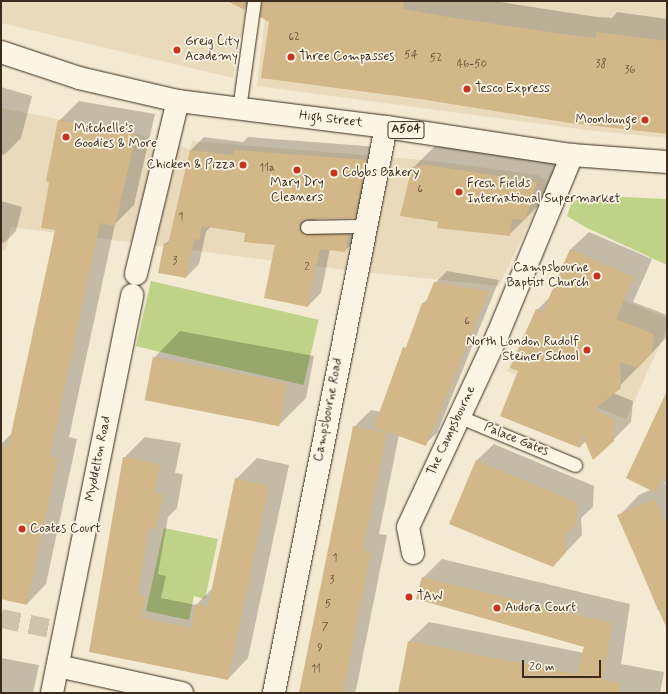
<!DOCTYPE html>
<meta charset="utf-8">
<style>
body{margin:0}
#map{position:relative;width:668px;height:694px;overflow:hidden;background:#f4e9d2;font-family:Mynerve,sans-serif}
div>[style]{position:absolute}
.built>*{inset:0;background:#eadabc}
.green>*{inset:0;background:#bfd388;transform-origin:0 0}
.shadow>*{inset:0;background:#0003}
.building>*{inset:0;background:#d2b888;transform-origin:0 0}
.pedestrian-tunnel>*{height:19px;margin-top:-9.5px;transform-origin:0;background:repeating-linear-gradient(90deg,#cfc3ae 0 19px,transparent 0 29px)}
.roads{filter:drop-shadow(0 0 1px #3b2a1e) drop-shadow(0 0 1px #3b2a1e)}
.service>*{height:13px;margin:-6.5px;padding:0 6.5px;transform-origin:6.5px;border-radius:6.5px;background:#fcf5e5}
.minor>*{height:22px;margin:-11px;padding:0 11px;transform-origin:11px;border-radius:11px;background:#fcf5e5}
.primary>*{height:22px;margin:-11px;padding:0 11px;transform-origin:11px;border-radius:11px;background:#fcf5e5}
.dots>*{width:11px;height:11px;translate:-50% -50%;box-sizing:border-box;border:2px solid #fcf5e5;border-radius:50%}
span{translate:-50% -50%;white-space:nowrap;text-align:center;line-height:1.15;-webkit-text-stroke:3.5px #fcf5e5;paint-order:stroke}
.number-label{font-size:11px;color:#614e38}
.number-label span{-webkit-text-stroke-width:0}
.shield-label span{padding:1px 3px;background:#fcf5e5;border:1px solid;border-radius:3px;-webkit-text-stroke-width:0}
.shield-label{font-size:12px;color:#3b2a1e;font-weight:700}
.poi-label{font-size:13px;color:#3b2a1e}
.left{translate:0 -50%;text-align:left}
.right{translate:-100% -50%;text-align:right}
.street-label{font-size:13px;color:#3b2a1e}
.frame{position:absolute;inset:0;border:2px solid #3b2a1e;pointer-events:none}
.scale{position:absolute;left:522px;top:660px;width:79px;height:18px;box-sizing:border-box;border:2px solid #3b2a1e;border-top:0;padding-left:5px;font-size:12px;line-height:14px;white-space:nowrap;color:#3b2a1e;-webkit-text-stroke:3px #fcf5e5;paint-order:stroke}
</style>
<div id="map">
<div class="built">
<i style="clip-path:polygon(1px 1px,248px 1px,233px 78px,1px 23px)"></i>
<i style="clip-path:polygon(267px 1px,667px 2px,667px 138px,586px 130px,257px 86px)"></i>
<i style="clip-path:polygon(1px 108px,136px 134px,190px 149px,192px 141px,435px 161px,538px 175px,545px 179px,546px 189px,499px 286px,346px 270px,11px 227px,6px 251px,1px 249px)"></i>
<i style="clip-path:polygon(559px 274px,667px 318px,667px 329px,626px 419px,507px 371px,536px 309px,543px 312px)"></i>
</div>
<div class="green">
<i style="clip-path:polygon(583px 195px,667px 199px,667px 265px,587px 228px,567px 216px,571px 204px)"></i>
<i style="left:151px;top:281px;width:172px;height:67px;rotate:13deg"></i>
<i style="clip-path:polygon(164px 528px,218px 539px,205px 599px,194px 596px,189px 620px,146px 611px)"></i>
</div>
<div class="shadow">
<i style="clip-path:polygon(228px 1px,252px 1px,244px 9px)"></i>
<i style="clip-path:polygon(263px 1px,494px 1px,597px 17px,612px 18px,617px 12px,667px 19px,667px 132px,270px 21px)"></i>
<i style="clip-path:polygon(1px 87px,32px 96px,21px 138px,4px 155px,1px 154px)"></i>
<i style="clip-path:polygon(79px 101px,155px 114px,134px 205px,115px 224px,69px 437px,77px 439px,46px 584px,27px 604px,1px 598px,1px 444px,12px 433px,56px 229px,50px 183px,59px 121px)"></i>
<i style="clip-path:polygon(204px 137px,243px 142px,248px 137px,378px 147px,368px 204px,355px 217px,313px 218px,320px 222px,362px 222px,358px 237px,345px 251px,330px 249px,321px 293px,308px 306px,276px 244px,246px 232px,211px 226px,206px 232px,199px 264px,186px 277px,165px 244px,171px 239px,191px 150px)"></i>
<i style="clip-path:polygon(448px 145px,557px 162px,546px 198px,509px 235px,439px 221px,413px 168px,434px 147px)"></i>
<i style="clip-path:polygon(1px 201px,22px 207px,16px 231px,4px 243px,1px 242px)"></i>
<i style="clip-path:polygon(589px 232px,652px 259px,633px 302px,667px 315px,667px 337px,613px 393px,633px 401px,631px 422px,613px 440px,586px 441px,580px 447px,501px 415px,519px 371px,537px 310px,551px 296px,571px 249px)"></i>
<i style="clip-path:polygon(447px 271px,499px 280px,437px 433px,425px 444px,399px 435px,379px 534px,387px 535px,356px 690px,354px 693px,300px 693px,354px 427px,371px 410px,381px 412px,423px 303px,429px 298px,435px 283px)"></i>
<i style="clip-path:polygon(180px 331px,314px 356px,306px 398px,279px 425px,154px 358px)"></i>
<i style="clip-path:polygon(667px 395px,667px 481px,663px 484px,667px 483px,667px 614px,658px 610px,619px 516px,639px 495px,652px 489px)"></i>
<i style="clip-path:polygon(145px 437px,181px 443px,175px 473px,183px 474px,177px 508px,168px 517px,158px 574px,166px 576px,161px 598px,196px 605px,213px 588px,236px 479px,257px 458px,289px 465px,248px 658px,228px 679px,90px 651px,124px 458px)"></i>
<i style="clip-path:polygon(494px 444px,594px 486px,593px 507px,581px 518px,582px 535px,553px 566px,451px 523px,477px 460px)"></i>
<i style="clip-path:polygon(442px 559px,630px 604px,621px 664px,664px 672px,660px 693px,399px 693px,409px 641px,429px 622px,584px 653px,585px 646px,423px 578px)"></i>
<i style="clip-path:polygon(1px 658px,39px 665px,33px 693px,1px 693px)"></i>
</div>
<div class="building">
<i style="clip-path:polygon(227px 1px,246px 1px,245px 10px)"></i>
<i style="clip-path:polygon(262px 1px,404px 1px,403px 9px,454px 18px,577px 36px,596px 38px,596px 32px,667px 41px,667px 134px,570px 123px,420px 99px,261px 78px,269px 22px,260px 17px)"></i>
<i style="clip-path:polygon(58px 120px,136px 134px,115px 226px,100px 223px,50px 456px,58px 458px,27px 605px,1px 599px,1px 446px,8px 448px,55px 230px,41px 228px,49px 183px,46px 181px)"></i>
<i style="clip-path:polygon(190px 150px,233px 155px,234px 150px,366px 160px,355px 218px,307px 219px,300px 223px,300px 231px,307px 235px,349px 234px,345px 252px,320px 249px,308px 307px,264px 298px,275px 245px,244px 242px,245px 233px,202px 226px,199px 240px,194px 239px,186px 278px,158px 273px,164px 243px,168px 244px)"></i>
<i style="clip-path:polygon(426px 165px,537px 182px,525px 220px,512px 219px,510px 236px,437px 228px,438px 222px,400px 216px,412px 167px)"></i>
<i style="clip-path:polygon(570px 249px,634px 277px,616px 319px,654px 334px,652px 353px,638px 368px,620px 362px,621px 388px,594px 410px,615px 419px,614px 441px,593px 460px,581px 432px,580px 448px,500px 416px,518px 371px,510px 368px,536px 309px,543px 312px)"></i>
<i style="clip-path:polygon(434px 282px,489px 291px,426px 446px,374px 427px,403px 347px,406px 348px,422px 303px,425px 304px)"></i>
<i style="left:153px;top:357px;width:137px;height:44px;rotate:11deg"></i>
<i style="clip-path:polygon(667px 391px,667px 471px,656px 493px,626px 478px)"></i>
<i style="clip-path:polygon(353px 426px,387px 433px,363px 550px,371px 552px,343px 693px,299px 693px)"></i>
<i style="clip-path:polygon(123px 457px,160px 464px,155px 493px,163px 494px,156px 530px,149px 528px,138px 594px,146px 596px,141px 618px,191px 628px,196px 604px,208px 607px,235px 478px,269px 486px,228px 680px,89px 652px)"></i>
<i style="clip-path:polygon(476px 460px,578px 503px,576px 525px,565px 535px,566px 552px,553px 567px,449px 524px)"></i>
<i style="clip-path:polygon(655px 499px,667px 527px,667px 629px,617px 515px)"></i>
<i style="clip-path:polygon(422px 577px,612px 623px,603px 680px,620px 683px,619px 693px,398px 693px,408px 641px,577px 674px,584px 647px,416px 599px)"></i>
</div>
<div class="pedestrian-tunnel">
<i style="left:1px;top:618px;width:65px;rotate:11.5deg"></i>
</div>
<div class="roads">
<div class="service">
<i style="left:239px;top:109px;width:109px;rotate:-82.1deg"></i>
<i style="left:307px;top:227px;width:59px;rotate:-1deg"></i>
<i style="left:458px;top:416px;width:127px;rotate:22.7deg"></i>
</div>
<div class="minor">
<i style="left:136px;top:274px;width:178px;rotate:-76.4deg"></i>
<i style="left:413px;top:553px;width:26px;rotate:-101deg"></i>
<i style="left:408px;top:527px;width:213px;rotate:-65deg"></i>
<i style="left:498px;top:334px;width:194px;rotate:-67.5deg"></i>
<i style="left:58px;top:666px;width:127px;rotate:12.3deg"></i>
<i style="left:52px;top:693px;width:406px;rotate:-78.6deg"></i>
<i style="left:274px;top:693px;width:577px;rotate:-78.81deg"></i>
</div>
<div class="primary">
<i style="left:1px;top:52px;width:82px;rotate:18.4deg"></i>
<i style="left:79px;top:78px;width:102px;rotate:13.1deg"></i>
<i style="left:178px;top:101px;width:210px;rotate:7.1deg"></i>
<i style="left:386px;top:127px;width:188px;rotate:8.6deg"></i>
<i style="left:572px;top:155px;width:95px;rotate:4.2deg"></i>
</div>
</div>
<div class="dots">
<i style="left:177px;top:50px;background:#c8321e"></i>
<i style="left:291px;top:57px;background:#c8321e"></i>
<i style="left:467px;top:89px;background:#c8321e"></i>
<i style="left:645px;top:120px;background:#c8321e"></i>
<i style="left:66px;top:137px;background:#c8321e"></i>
<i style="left:243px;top:165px;background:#c8321e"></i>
<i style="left:297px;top:170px;background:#c8321e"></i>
<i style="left:334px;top:173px;background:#c8321e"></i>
<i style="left:459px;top:192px;background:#c8321e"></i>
<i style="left:597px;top:276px;background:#c8321e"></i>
<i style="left:587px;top:350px;background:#c8321e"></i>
<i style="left:22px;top:529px;background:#c8321e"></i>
<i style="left:409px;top:597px;background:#c8321e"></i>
<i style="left:497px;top:608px;background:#c8321e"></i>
</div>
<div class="number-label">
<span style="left:294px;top:37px">62</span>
<span style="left:411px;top:55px">54</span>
<span style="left:436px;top:58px">52</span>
<span style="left:472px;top:64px">46-50</span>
<span style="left:601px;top:64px">38</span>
<span style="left:630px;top:70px">36</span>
<span style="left:267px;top:168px">11a</span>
<span style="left:420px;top:189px">6</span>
<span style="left:181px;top:217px">1</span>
<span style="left:175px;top:261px">3</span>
<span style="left:307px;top:267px">2</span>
<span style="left:467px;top:321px">6</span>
<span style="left:335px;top:558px">1</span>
<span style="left:332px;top:580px">3</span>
<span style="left:328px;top:604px">5</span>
<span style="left:325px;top:627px">7</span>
<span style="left:320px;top:648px">9</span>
<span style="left:316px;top:669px">11</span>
</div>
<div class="shield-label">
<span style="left:406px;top:130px">A504</span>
</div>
<div class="poi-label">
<span class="left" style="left:185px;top:50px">Greig City<br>Academy</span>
<span class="left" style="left:299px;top:57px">Three Compasses</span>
<span class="left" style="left:475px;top:89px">Tesco Express</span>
<span class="right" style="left:637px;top:120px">Moonlounge</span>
<span class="left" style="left:74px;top:137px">Mitchelle’s<br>Goodies &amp; More</span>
<span class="right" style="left:235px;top:165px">Chicken &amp; Pizza</span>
<span class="left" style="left:342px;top:173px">Cobbs Bakery</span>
<span style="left:297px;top:191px">Mary Dry<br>Cleaners</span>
<span class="left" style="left:467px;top:192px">Fresh Fields<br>International Supermarket</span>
<span class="right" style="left:589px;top:276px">Campsbourne<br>Baptist Church</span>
<span class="right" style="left:579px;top:350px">North London Rudolf<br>Steiner School</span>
<span class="left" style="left:30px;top:529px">Coates Court</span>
<span class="left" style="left:417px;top:597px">TAW</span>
<span class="left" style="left:505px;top:608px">Audora Court</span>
</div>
<div class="street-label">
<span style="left:331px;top:120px;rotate:7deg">High Street</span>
<span style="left:329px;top:410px;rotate:-79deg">Campsbourne Road</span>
<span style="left:452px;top:431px;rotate:-65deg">The Campsbourne</span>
<span style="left:516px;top:440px;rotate:22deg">Palace Gates</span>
<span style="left:99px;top:459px;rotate:-79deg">Myddelton Road</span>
</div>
<div class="frame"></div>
<div class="scale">20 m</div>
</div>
